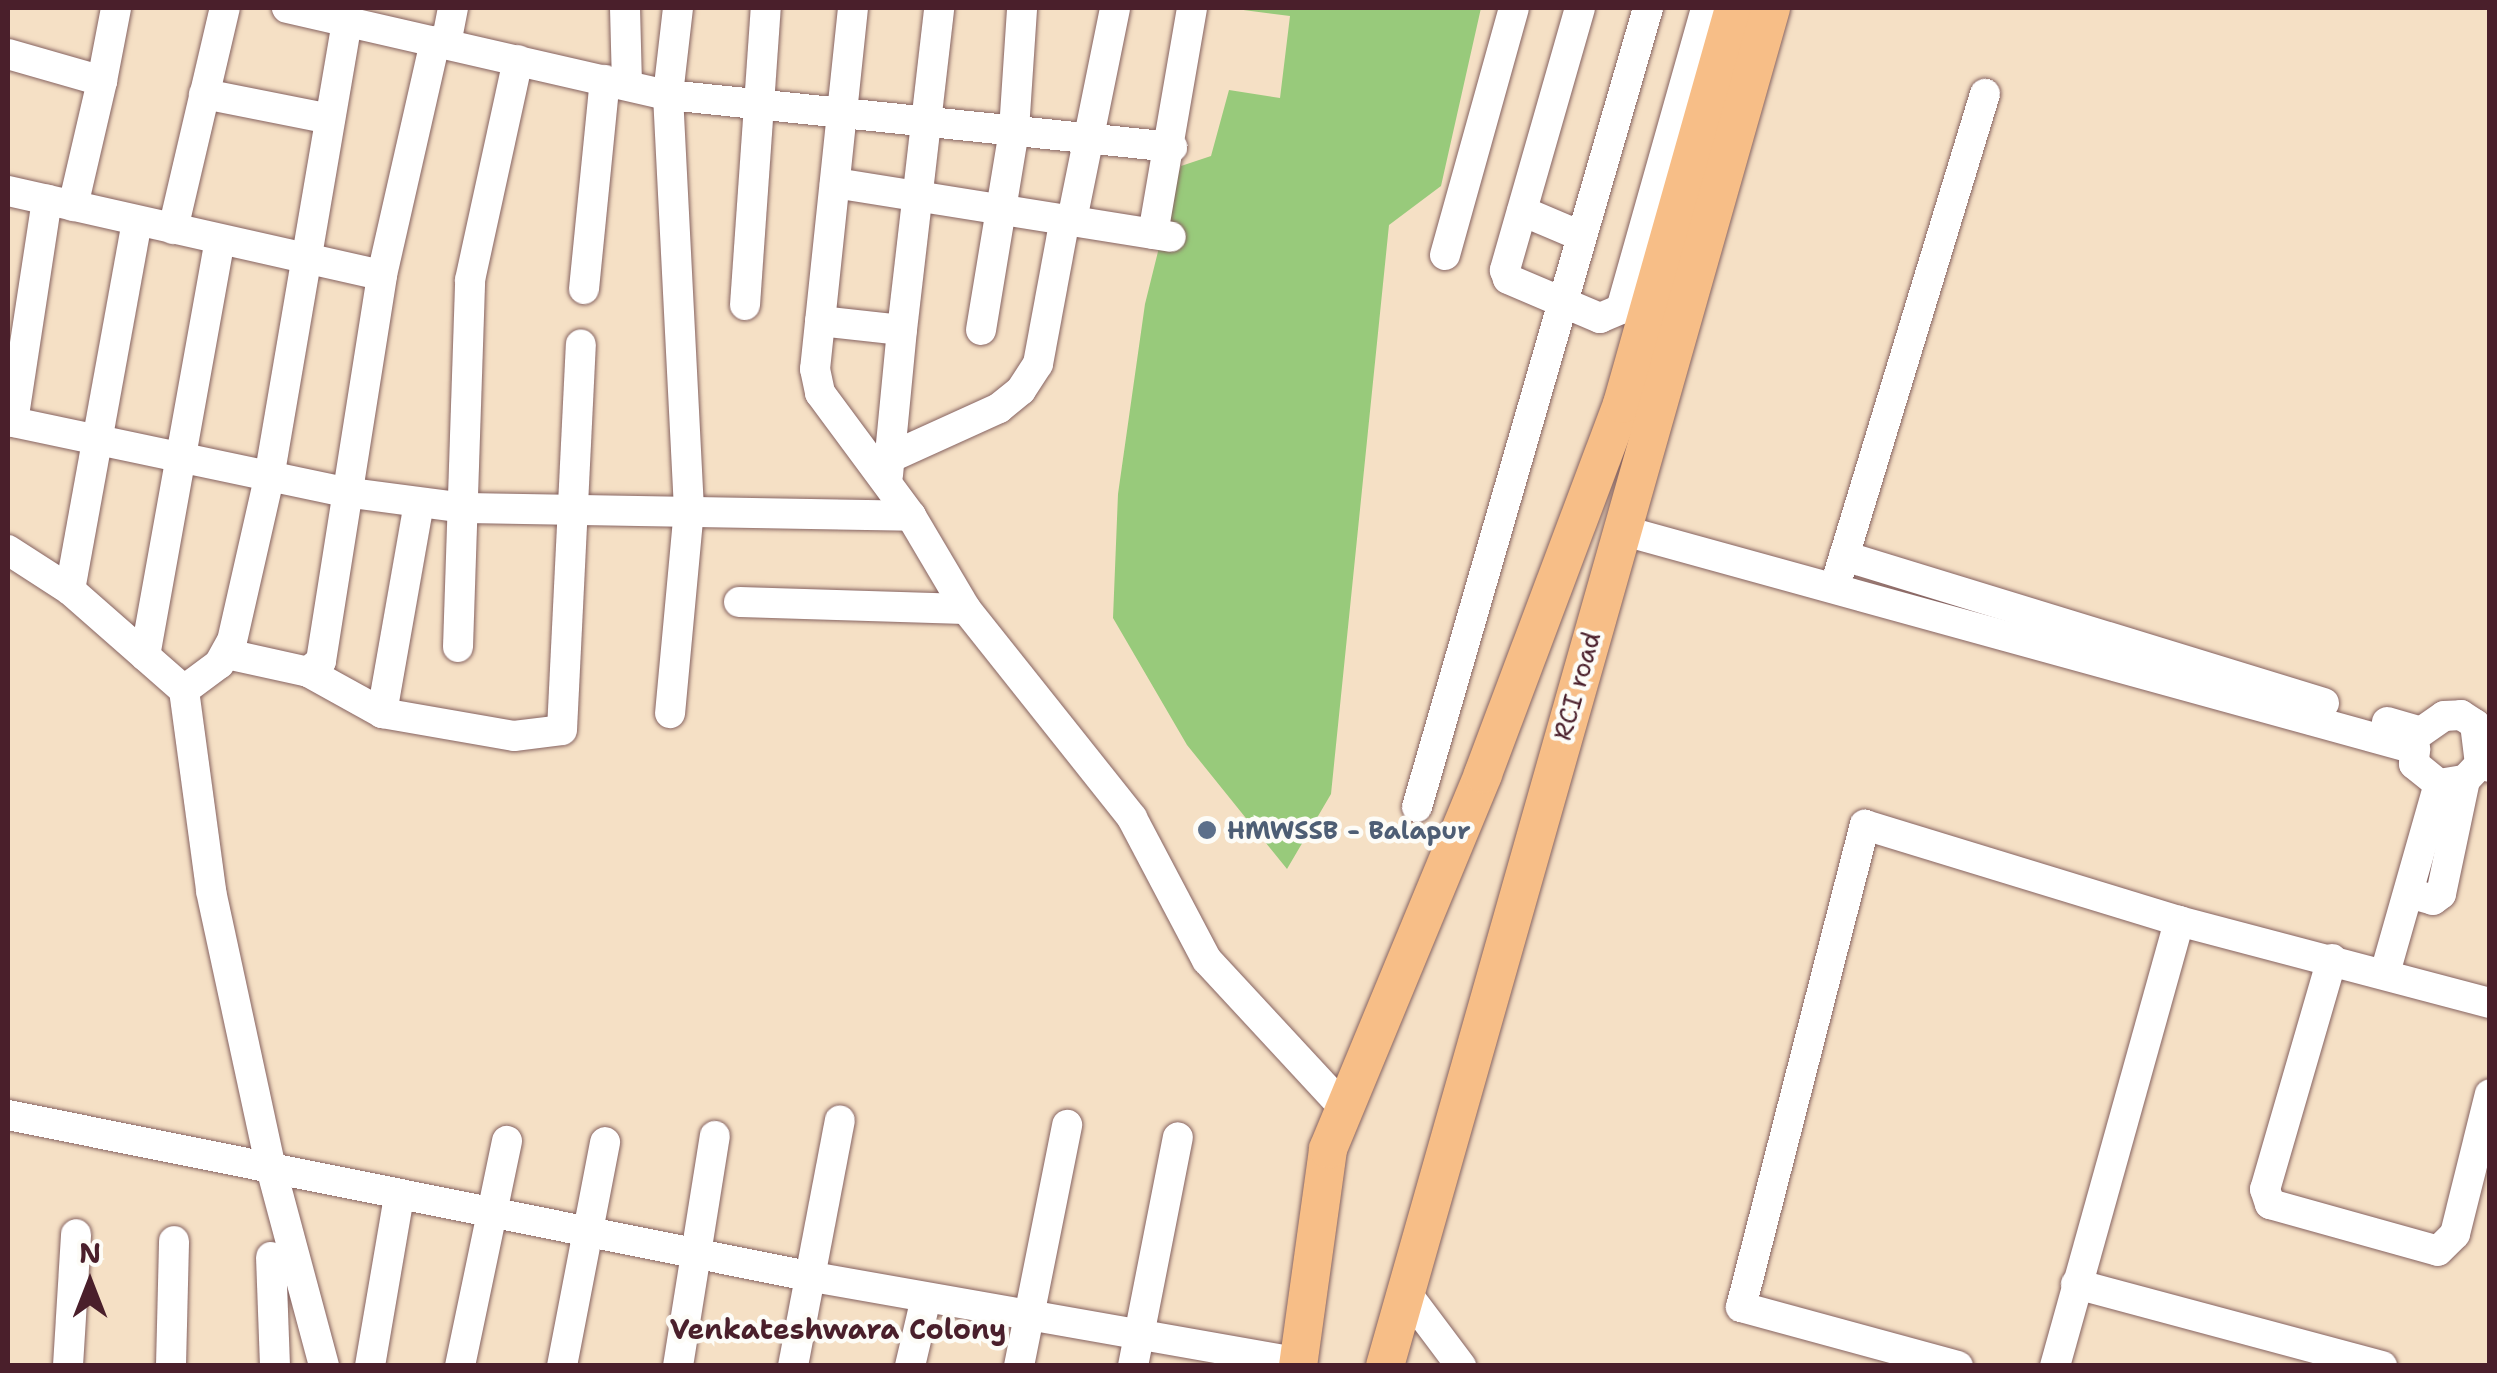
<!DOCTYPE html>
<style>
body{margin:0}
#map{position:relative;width:2497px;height:1373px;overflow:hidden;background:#f5e0c5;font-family:"Shantell Sans",sans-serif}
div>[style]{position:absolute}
.green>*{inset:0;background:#98ca7b}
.roads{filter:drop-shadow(0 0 2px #866361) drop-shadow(0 0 2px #866361)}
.minor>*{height:30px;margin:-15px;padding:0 15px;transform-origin:15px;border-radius:15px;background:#fff}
.major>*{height:38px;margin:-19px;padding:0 19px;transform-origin:19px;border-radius:19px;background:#f7be87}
.dots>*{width:28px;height:28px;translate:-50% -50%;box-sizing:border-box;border:5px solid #fdfcf7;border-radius:50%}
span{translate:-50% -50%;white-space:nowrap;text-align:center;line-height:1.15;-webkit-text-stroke:9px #fdfcf7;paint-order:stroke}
.street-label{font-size:25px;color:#4a1f2b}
.service-label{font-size:25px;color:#4e5e75;font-weight:700}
.left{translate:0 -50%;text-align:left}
.neighbourhood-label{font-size:28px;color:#4a1f2b;font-weight:700}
.frame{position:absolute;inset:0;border:10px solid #4a1f2b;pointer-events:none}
.north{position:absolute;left:40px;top:1233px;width:100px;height:100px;-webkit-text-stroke:8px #fdfcf7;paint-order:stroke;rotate:0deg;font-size:28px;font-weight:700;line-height:40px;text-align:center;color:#4a1f2b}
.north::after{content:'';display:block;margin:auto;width:35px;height:45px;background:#4a1f2b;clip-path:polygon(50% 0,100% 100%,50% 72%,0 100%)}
</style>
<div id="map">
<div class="green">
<i style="clip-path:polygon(1228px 8px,1481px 8px,1441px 186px,1389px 225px,1331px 794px,1287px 869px,1187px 745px,1113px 618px,1118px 494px,1145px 304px,1174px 187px,1181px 166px,1211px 156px,1229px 90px,1280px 98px,1290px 16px)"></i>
</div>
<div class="roads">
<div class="minor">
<i style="left:287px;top:8px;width:391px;rotate:12.9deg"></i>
<i style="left:668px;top:95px;width:415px;rotate:87.1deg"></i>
<i style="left:689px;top:509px;width:205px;rotate:95.3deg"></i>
<i style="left:625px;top:8px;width:77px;rotate:88.5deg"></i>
<i style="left:678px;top:8px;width:88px;rotate:96.6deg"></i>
<i style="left:668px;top:95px;width:507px;rotate:5.89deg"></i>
<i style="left:853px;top:8px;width:363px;rotate:96deg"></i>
<i style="left:815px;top:369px;width:25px;rotate:78deg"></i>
<i style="left:820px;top:393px;width:153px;rotate:53.5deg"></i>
<i style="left:911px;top:516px;width:108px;rotate:59.4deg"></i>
<i style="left:966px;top:609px;width:267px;rotate:51.5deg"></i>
<i style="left:1132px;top:818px;width:161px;rotate:62.2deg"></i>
<i style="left:1207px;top:960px;width:199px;rotate:47.2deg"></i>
<i style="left:1580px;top:8px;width:273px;rotate:106deg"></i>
<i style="left:1505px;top:270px;width:9px;rotate:72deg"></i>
<i style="left:1508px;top:279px;width:100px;rotate:23deg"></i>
<i style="left:1600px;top:318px;width:23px;rotate:-23deg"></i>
<i style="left:1621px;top:309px;width:313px;rotate:-74.2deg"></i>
<i style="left:446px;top:44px;width:37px;rotate:-79deg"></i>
<i style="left:8px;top:54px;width:98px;rotate:16deg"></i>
<i style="left:102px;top:81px;width:74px;rotate:-79.1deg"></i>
<i style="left:204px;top:94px;width:128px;rotate:11.2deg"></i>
<i style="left:835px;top:183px;width:340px;rotate:9.1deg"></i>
<i style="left:8px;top:191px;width:383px;rotate:12.7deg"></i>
<i style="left:73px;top:206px;width:128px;rotate:-76.9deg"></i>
<i style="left:1522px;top:211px;width:64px;rotate:23deg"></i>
<i style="left:1072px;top:220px;width:216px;rotate:-78.5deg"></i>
<i style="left:173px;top:229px;width:227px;rotate:-76.8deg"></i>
<i style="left:1153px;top:234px;width:229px;rotate:-80.2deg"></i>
<i style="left:1445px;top:255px;width:256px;rotate:-74.4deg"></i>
<i style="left:584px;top:289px;width:210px;rotate:-84.3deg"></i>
<i style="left:745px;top:305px;width:298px;rotate:-86deg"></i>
<i style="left:820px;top:321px;width:82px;rotate:6.3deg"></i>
<i style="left:902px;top:330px;width:324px;rotate:-83.4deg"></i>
<i style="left:981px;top:330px;width:203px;rotate:-80.6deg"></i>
<i style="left:1014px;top:130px;width:122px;rotate:-86.2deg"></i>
<i style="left:8px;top:421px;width:343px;rotate:11.9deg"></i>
<i style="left:344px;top:492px;width:123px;rotate:7.5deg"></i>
<i style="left:466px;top:508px;width:445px;rotate:1deg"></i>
<i style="left:13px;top:422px;width:225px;rotate:-81.3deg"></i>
<i style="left:889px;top:458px;width:121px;rotate:-24.4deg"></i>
<i style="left:999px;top:408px;width:28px;rotate:-39deg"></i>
<i style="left:1021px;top:390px;width:31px;rotate:-57deg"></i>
<i style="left:1038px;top:364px;width:147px;rotate:-79.5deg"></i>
<i style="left:888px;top:475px;width:146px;rotate:-84.5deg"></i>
<i style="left:419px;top:503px;width:213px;rotate:100deg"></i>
<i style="left:382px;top:713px;width:134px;rotate:9.9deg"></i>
<i style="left:514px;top:736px;width:48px;rotate:-7.1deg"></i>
<i style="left:562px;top:730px;width:386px;rotate:-87.2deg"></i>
<i style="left:1621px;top:530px;width:824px;rotate:15.42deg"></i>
<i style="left:2415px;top:749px;width:15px;rotate:94deg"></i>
<i style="left:2414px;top:764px;width:32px;rotate:39deg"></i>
<i style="left:2439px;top:784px;width:26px;rotate:-9deg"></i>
<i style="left:2465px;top:780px;width:22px;rotate:-47deg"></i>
<i style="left:2480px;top:764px;width:10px;rotate:17deg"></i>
<i style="left:8px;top:550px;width:74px;rotate:32.8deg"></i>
<i style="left:70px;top:590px;width:152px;rotate:41.3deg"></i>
<i style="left:184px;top:690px;width:203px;rotate:82.3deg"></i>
<i style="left:211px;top:891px;width:279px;rotate:77.8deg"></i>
<i style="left:270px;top:1164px;width:209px;rotate:75deg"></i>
<i style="left:1844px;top:556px;width:502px;rotate:17.03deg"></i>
<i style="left:1839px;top:573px;width:501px;rotate:-73.05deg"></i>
<i style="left:70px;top:590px;width:375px;rotate:-79.7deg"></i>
<i style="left:739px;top:602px;width:227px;rotate:1.8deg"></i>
<i style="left:458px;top:647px;width:367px;rotate:-88.1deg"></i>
<i style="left:470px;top:280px;width:225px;rotate:-77.7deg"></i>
<i style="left:227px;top:654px;width:83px;rotate:12.5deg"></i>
<i style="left:308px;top:672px;width:17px;rotate:-40deg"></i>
<i style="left:321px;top:661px;width:391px;rotate:-81deg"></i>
<i style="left:382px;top:275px;width:240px;rotate:-77.2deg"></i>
<i style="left:145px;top:656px;width:423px;rotate:-79.8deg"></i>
<i style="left:308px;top:672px;width:85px;rotate:29deg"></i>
<i style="left:184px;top:690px;width:44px;rotate:-36.6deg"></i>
<i style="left:219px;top:664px;width:26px;rotate:-61deg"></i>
<i style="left:232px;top:641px;width:167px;rotate:-77.2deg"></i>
<i style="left:269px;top:478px;width:464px;rotate:-80.3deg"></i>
<i style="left:2387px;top:722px;width:35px;rotate:16deg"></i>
<i style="left:2421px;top:732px;width:28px;rotate:-35deg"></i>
<i style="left:2444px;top:716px;width:17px;rotate:-3deg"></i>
<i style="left:2461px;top:715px;width:17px;rotate:33deg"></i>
<i style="left:2475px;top:724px;width:40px;rotate:82.9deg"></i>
<i style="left:1417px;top:807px;width:832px;rotate:-73.87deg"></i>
<i style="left:2409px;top:893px;width:25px;rotate:16deg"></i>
<i style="left:2433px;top:900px;width:10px;rotate:-37deg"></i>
<i style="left:2441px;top:894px;width:116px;rotate:-78.1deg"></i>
<i style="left:2332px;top:959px;width:240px;rotate:106.2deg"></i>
<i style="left:2265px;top:1189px;width:16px;rotate:72deg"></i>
<i style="left:2270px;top:1204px;width:174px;rotate:15.6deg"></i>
<i style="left:2438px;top:1251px;width:24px;rotate:-45deg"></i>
<i style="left:2455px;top:1234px;width:144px;rotate:-76deg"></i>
<i style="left:2385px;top:973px;width:197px;rotate:-74.1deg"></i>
<i style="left:8px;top:1115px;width:821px;rotate:11.38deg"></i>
<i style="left:813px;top:1277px;width:494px;rotate:10deg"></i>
<i style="left:271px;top:1257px;width:109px;rotate:87.9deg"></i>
<i style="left:2076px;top:1284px;width:317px;rotate:15deg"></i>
<i style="left:1407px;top:1294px;width:90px;rotate:53.1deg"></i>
<i style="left:68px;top:1366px;width:132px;rotate:-86.5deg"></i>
<i style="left:171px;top:1366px;width:125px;rotate:-88.6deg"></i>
<i style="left:370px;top:1366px;width:171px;rotate:-80.3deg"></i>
<i style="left:460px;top:1366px;width:230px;rotate:-78.2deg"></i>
<i style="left:562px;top:1366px;width:228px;rotate:-79.1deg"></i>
<i style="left:678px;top:1366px;width:233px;rotate:-80.9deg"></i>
<i style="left:793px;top:1366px;width:250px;rotate:-79.2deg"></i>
<i style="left:910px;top:1366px;width:70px;rotate:-76.8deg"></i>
<i style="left:1019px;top:1366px;width:246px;rotate:-78.7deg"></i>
<i style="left:1133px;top:1366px;width:233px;rotate:-78.9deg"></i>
<i style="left:1958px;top:1366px;width:225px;rotate:-164.8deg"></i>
<i style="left:1741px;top:1307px;width:498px;rotate:-75.6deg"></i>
<i style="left:1865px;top:825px;width:328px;rotate:17deg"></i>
<i style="left:2179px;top:921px;width:322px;rotate:14.8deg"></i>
<i style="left:2055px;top:1366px;width:462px;rotate:-74.4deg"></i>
</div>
<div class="major">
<i style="left:1298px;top:1366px;width:219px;rotate:-82.1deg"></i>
<i style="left:1328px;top:1149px;width:406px;rotate:-67.5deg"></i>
<i style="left:1483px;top:774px;width:395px;rotate:-69.4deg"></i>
<i style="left:1622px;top:404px;width:412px;rotate:-74.2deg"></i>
<i style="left:1385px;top:1366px;width:1412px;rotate:-74.13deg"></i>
</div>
</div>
<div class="dots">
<i style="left:1207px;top:830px;background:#5c6f8a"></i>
</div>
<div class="street-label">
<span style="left:1577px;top:686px;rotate:-74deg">RCI road</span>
</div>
<div class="service-label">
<span class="left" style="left:1227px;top:830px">HMWSSB - Balapur</span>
</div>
<div class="neighbourhood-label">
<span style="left:838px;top:1329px">Venkateshwara Colony</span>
</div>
<div class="frame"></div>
<div class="north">N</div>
</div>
